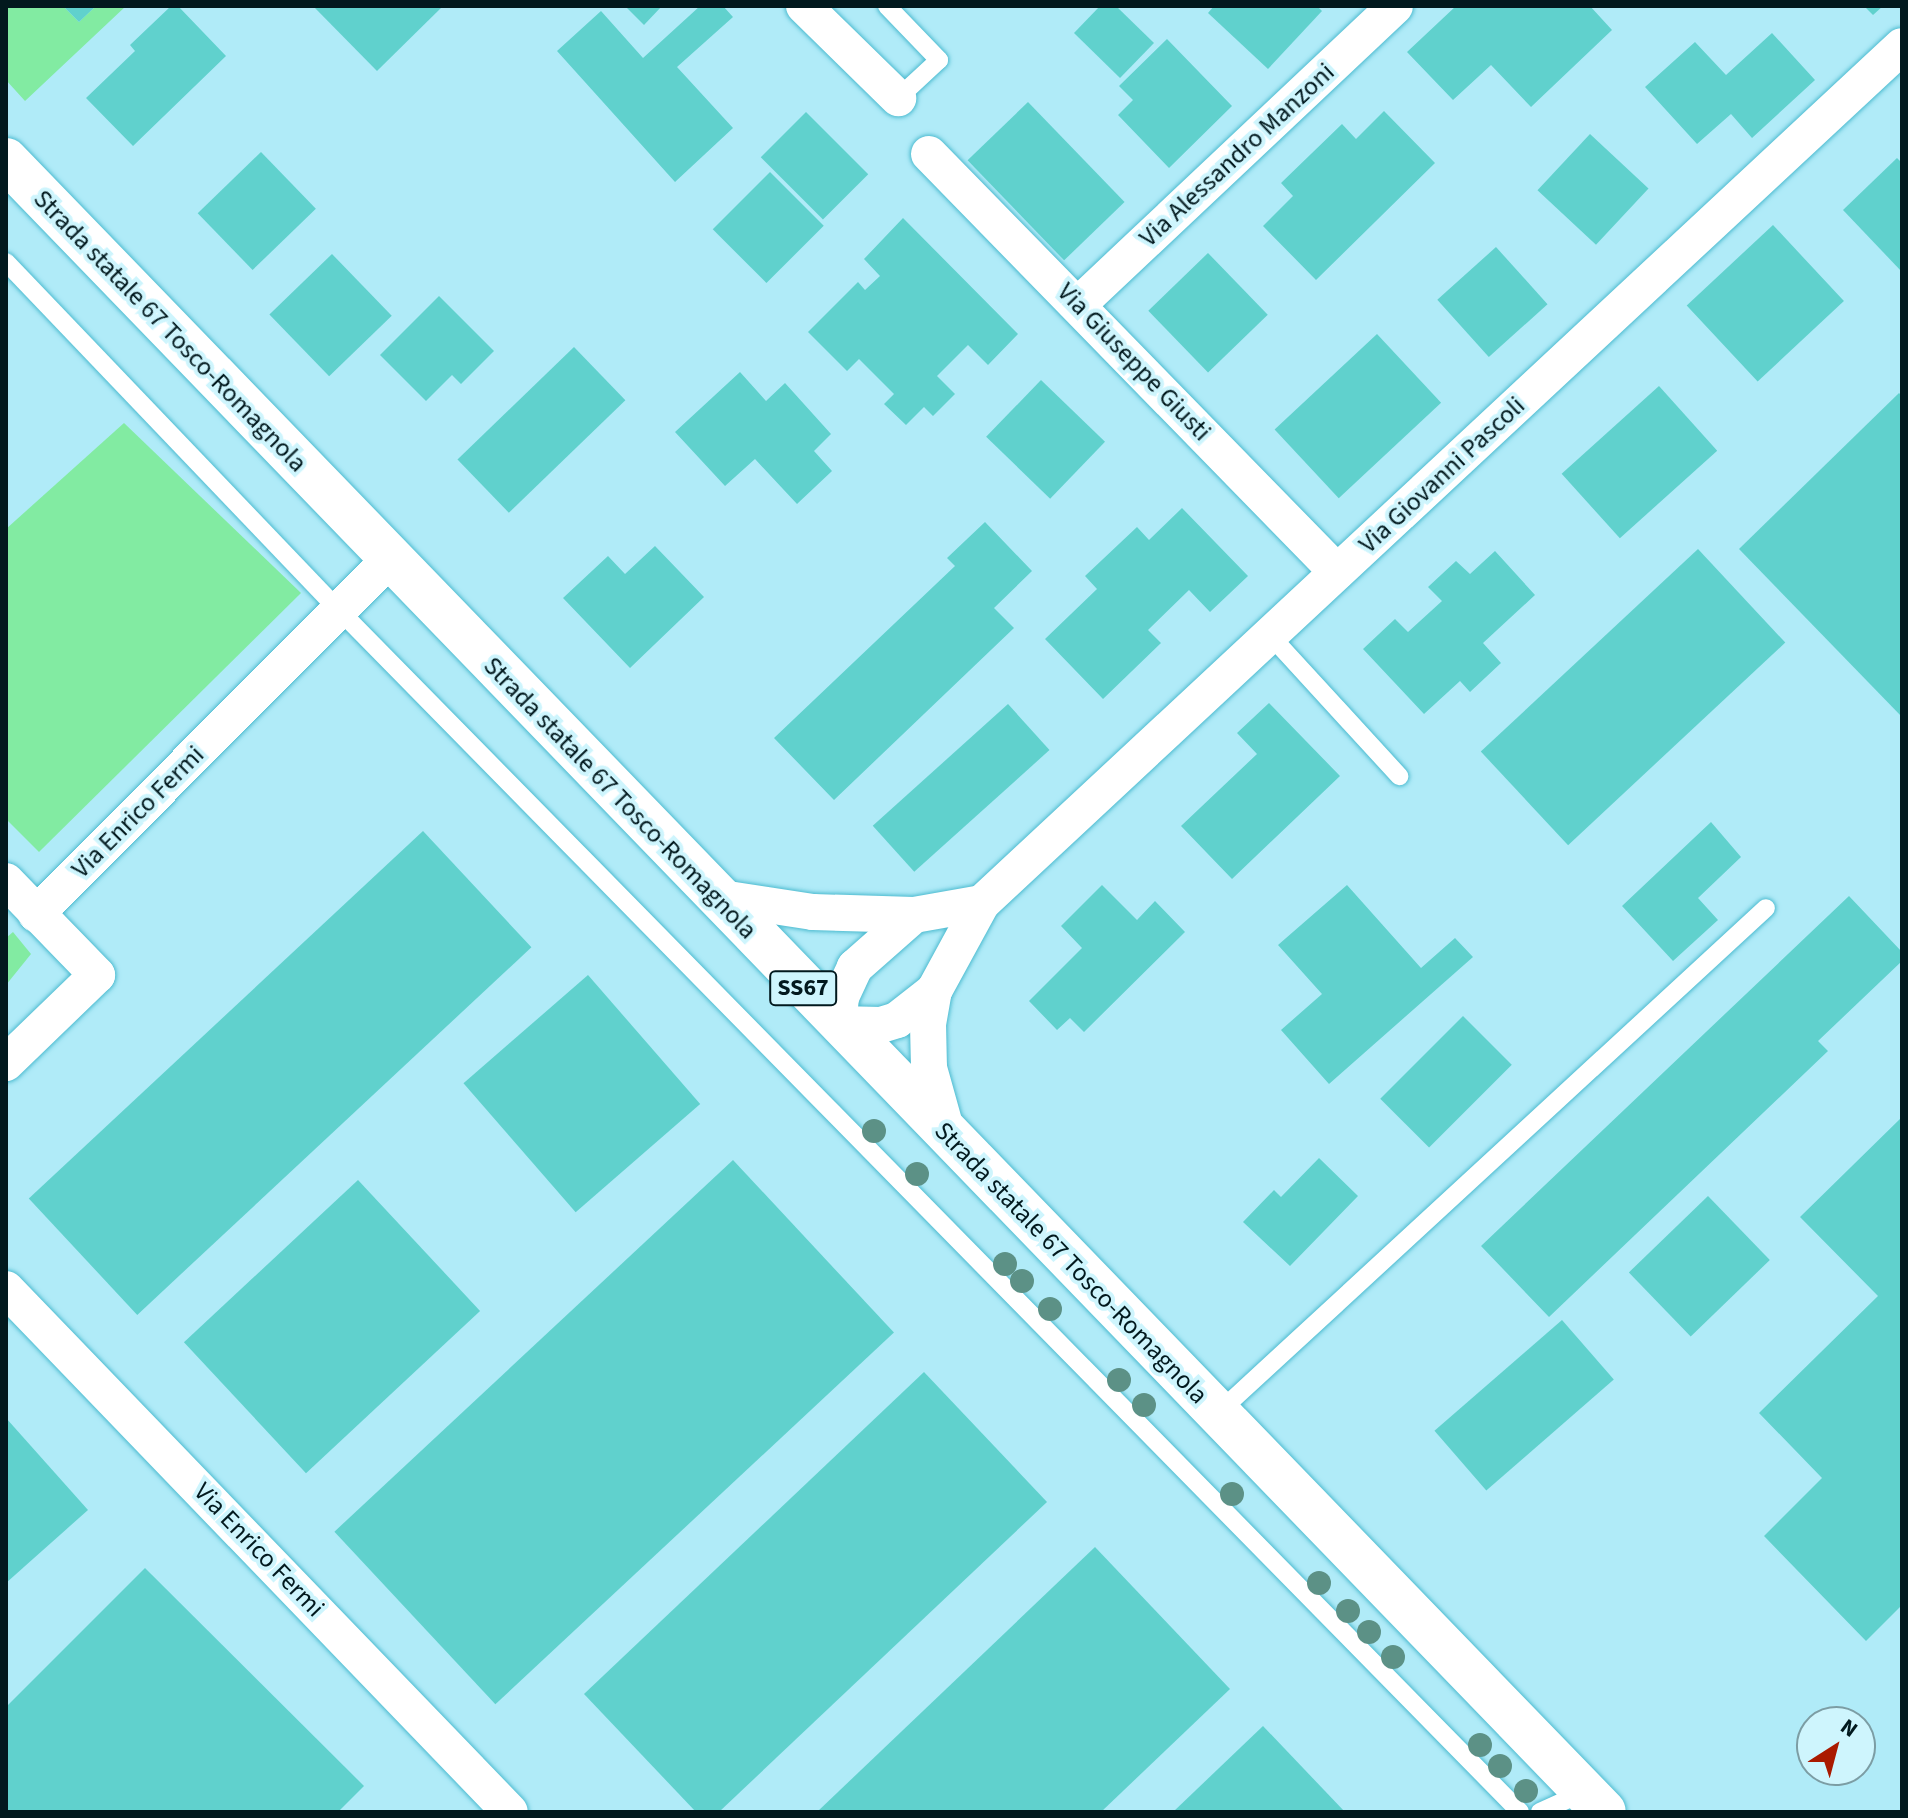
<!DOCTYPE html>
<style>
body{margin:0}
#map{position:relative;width:1908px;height:1818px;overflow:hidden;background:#b0ebf8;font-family:"Source Sans 3",sans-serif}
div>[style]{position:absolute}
.green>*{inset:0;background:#82eba2}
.building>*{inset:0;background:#60d1cd;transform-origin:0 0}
.roads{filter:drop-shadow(0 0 2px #4dbbd0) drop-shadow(0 0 2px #4dbbd0)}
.service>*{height:18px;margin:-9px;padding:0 9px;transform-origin:9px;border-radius:9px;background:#fff}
.minor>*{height:36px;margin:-18px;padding:0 18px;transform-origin:18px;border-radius:18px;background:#fff}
.primary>*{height:44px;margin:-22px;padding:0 22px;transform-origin:22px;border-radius:22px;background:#fff}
.trees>*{width:24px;height:24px;margin:-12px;border-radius:50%;background:#5c9186}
span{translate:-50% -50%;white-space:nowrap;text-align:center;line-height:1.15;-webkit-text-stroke:8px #cef5fd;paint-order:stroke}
.shield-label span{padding:2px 6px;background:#cef5fd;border:2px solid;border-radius:6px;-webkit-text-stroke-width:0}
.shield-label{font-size:24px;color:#02191e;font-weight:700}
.street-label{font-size:26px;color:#02191e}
.frame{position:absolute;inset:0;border:8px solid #02191e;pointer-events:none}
.north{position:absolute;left:1796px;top:1706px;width:80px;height:80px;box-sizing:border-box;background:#cef5fd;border:2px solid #7c9da4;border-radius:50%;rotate:36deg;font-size:22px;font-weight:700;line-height:32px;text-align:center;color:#02191e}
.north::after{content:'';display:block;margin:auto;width:28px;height:36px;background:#aa1a00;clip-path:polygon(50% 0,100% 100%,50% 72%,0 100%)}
</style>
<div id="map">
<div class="green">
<i style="clip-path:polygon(6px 6px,63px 6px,79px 22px,96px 6px,126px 6px,25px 101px,6px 80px)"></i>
<i style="clip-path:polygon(124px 423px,301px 593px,39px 852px,6px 819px,6px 529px)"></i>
<i style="clip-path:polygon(13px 932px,31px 954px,6px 985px,6px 938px)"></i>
</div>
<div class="building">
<i style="clip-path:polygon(63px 6px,96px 6px,79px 22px)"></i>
<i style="clip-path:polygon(171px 6px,178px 6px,226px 56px,133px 146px,86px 98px,135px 51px,130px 45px)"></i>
<i style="clip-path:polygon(313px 6px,443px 6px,377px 71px)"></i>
<i style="clip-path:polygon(625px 6px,662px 6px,644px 25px)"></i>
<i style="clip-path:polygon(700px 6px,723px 6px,733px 17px,677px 67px,733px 128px,675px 182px,557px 51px,601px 11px,643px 58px)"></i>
<i style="clip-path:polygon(1100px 6px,1116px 6px,1154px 43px,1120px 78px,1074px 33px)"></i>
<i style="clip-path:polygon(1214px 6px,1317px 6px,1322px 11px,1268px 69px,1208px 13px)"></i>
<i style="clip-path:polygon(1456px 6px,1590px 6px,1612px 30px,1531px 107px,1491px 65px,1453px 100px,1407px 52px)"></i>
<i style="clip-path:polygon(1864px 6px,1883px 6px,1873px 15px)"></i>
<i style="clip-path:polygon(1772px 33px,1815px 80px,1752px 138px,1731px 114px,1697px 144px,1645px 87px,1695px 42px,1726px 75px)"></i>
<i style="clip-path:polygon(1167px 39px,1232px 106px,1169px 168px,1118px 115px,1133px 100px,1119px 86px)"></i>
<i style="left:1028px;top:102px;width:139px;height:84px;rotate:46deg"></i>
<i style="clip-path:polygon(1384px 111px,1435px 163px,1316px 280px,1263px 226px,1293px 196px,1281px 183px,1342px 124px,1356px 139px)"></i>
<i style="left:806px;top:112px;width:88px;height:64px;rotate:45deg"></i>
<i style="left:1590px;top:134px;width:80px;height:77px;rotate:43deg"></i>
<i style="left:261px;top:152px;width:79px;height:88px;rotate:46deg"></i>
<i style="clip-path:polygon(1897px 158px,1902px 163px,1902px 272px,1843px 210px)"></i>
<i style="left:770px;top:172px;width:76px;height:81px;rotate:45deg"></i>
<i style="clip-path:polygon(903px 218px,1018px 334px,988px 365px,968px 345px,937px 376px,955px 394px,933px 416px,924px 407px,906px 425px,884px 404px,894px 394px,859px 359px,847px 371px,808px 332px,858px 282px,865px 290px,880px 276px,864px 259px)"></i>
<i style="left:1773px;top:225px;width:104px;height:118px;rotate:47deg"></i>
<i style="left:1496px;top:247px;width:77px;height:79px;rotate:48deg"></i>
<i style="left:1208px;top:253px;width:86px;height:83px;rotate:46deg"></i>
<i style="left:332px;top:254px;width:86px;height:87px;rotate:46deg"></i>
<i style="clip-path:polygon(439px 296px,494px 351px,461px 384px,452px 375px,426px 401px,380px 355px)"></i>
<i style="left:1377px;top:334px;width:94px;height:140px;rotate:47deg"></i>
<i style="left:574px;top:347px;width:74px;height:162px;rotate:46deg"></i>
<i style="clip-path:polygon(740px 372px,766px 401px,785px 383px,831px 434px,814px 451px,832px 471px,797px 504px,755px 459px,725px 486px,675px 432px)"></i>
<i style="left:1041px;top:380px;width:89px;height:79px;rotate:44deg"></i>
<i style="left:1659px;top:386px;width:87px;height:131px;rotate:48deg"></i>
<i style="clip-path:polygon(1899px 393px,1902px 396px,1902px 717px,1739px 549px)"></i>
<i style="clip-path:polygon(1182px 508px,1248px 576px,1210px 612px,1189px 590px,1148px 630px,1161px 643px,1103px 699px,1045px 639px,1097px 589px,1085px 576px,1137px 527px,1149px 540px)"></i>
<i style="clip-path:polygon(985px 522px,1032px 571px,994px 608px,1014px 628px,834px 800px,774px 738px,955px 566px,947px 558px)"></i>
<i style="clip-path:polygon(655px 546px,704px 597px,630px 668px,563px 598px,608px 556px,625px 574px)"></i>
<i style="left:1698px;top:549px;width:128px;height:297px;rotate:47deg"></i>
<i style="clip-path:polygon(1495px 551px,1535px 595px,1483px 643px,1501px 663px,1470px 692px,1460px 681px,1424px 714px,1363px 649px,1395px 619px,1408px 632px,1442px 601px,1428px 587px,1456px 561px,1470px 574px)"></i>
<i style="clip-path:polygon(1269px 703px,1340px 776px,1232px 879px,1181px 826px,1257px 754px,1237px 733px)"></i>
<i style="left:1008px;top:704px;width:62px;height:182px;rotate:48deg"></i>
<i style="clip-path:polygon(1711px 822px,1741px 857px,1698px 898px,1718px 920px,1673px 961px,1622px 906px)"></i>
<i style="left:423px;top:831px;width:159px;height:539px;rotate:47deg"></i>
<i style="clip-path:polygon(1102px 885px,1137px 920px,1155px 901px,1185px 932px,1084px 1032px,1070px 1018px,1057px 1030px,1029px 1001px,1082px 948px,1061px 926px)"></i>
<i style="clip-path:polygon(1347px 885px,1421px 968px,1455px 938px,1473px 957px,1329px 1084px,1281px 1030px,1322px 994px,1278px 945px)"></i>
<i style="clip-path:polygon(1849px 896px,1902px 952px,1902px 961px,1818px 1041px,1828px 1051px,1549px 1317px,1481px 1246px)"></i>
<i style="left:588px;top:975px;width:171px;height:165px;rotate:49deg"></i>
<i style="left:1463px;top:1016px;width:69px;height:117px;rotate:45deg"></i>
<i style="clip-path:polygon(1902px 1117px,1902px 1605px,1866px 1641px,1764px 1536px,1822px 1478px,1759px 1413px,1878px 1296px,1800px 1217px)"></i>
<i style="clip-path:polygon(1319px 1158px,1358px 1196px,1290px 1266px,1243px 1222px,1274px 1190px,1281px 1197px)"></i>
<i style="left:733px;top:1160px;width:236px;height:545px;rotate:47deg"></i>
<i style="left:358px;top:1180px;width:179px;height:238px;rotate:47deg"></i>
<i style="left:1708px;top:1196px;width:89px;height:110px;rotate:46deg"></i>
<i style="left:1562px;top:1320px;width:79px;height:169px;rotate:49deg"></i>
<i style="clip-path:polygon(924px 1372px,1047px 1502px,719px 1812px,696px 1812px,584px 1694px)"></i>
<i style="clip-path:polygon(6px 1418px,88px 1510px,6px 1583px)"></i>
<i style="clip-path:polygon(1095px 1547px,1230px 1689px,1101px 1812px,817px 1812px)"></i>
<i style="clip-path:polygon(145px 1568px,364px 1786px,338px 1812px,6px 1812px,6px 1707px)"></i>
<i style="clip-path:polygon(1263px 1726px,1345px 1812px,1173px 1812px)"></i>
</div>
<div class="roads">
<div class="service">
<i style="left:887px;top:6px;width:75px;rotate:46.1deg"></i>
<i style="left:939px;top:60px;width:56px;rotate:137.2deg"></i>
<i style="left:6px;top:262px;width:482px;rotate:46.3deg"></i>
<i style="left:339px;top:610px;width:1685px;rotate:45.5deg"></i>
<i style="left:1269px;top:634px;width:193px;rotate:47.5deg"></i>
<i style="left:1218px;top:1413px;width:745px;rotate:-42.66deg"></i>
<i style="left:1540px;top:1812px;width:48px;rotate:-24.4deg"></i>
</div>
<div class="minor">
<i style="left:804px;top:6px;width:132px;rotate:44.4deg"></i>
<i style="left:929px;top:154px;width:584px;rotate:45.69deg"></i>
<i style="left:1079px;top:304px;width:434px;rotate:-43.3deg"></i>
<i style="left:6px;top:881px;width:131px;rotate:45.9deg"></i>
<i style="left:97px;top:975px;width:127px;rotate:136deg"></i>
<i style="left:715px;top:897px;width:99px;rotate:8.7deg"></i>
<i style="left:813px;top:912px;width:101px;rotate:1.7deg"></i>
<i style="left:914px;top:915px;width:69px;rotate:-10deg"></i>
<i style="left:36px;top:914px;width:500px;rotate:-45.1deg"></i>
<i style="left:914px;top:915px;width:79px;rotate:138.6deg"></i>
<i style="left:855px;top:967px;width:33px;rotate:115deg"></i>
<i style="left:841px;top:997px;width:27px;rotate:96deg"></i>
<i style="left:838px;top:1024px;width:43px;rotate:1.3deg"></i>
<i style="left:881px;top:1025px;width:17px;rotate:-17deg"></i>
<i style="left:897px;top:1020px;width:47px;rotate:-38.1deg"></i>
<i style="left:948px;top:1136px;width:71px;rotate:-105.6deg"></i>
<i style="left:929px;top:1068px;width:44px;rotate:-91.3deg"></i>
<i style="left:928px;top:1024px;width:34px;rotate:-80deg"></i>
<i style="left:934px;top:991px;width:100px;rotate:-61.4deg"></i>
<i style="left:982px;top:903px;width:1257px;rotate:-42.97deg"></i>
<i style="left:6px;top:1289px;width:726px;rotate:46.06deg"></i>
</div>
<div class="primary">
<i style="left:6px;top:160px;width:2298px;rotate:45.95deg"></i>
</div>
</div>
<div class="trees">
<i style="left:874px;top:1131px"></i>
<i style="left:917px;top:1174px"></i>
<i style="left:1005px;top:1264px"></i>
<i style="left:1022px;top:1281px"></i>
<i style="left:1050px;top:1309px"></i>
<i style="left:1119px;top:1380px"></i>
<i style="left:1144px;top:1405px"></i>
<i style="left:1232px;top:1494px"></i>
<i style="left:1319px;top:1583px"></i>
<i style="left:1348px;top:1611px"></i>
<i style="left:1369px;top:1632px"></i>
<i style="left:1393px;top:1657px"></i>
<i style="left:1480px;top:1745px"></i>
<i style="left:1500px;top:1766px"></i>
<i style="left:1526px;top:1791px"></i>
</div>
<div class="shield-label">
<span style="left:803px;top:988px">SS67</span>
</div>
<div class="street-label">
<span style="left:1237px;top:155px;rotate:-43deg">Via Alessandro Manzoni</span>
<span style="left:170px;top:331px;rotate:46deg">Strada statale 67 Tosco-Romagnola</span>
<span style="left:1134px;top:362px;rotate:46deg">Via Giuseppe Giusti</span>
<span style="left:1442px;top:475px;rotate:-43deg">Via Giovanni Pascoli</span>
<span style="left:620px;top:798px;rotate:46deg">Strada statale 67 Tosco-Romagnola</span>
<span style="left:138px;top:812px;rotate:-45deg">Via Enrico Fermi</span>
<span style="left:1071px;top:1263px;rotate:46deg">Strada statale 67 Tosco-Romagnola</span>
<span style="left:259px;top:1550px;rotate:46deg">Via Enrico Fermi</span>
</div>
<div class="frame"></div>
<div class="north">N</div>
</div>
